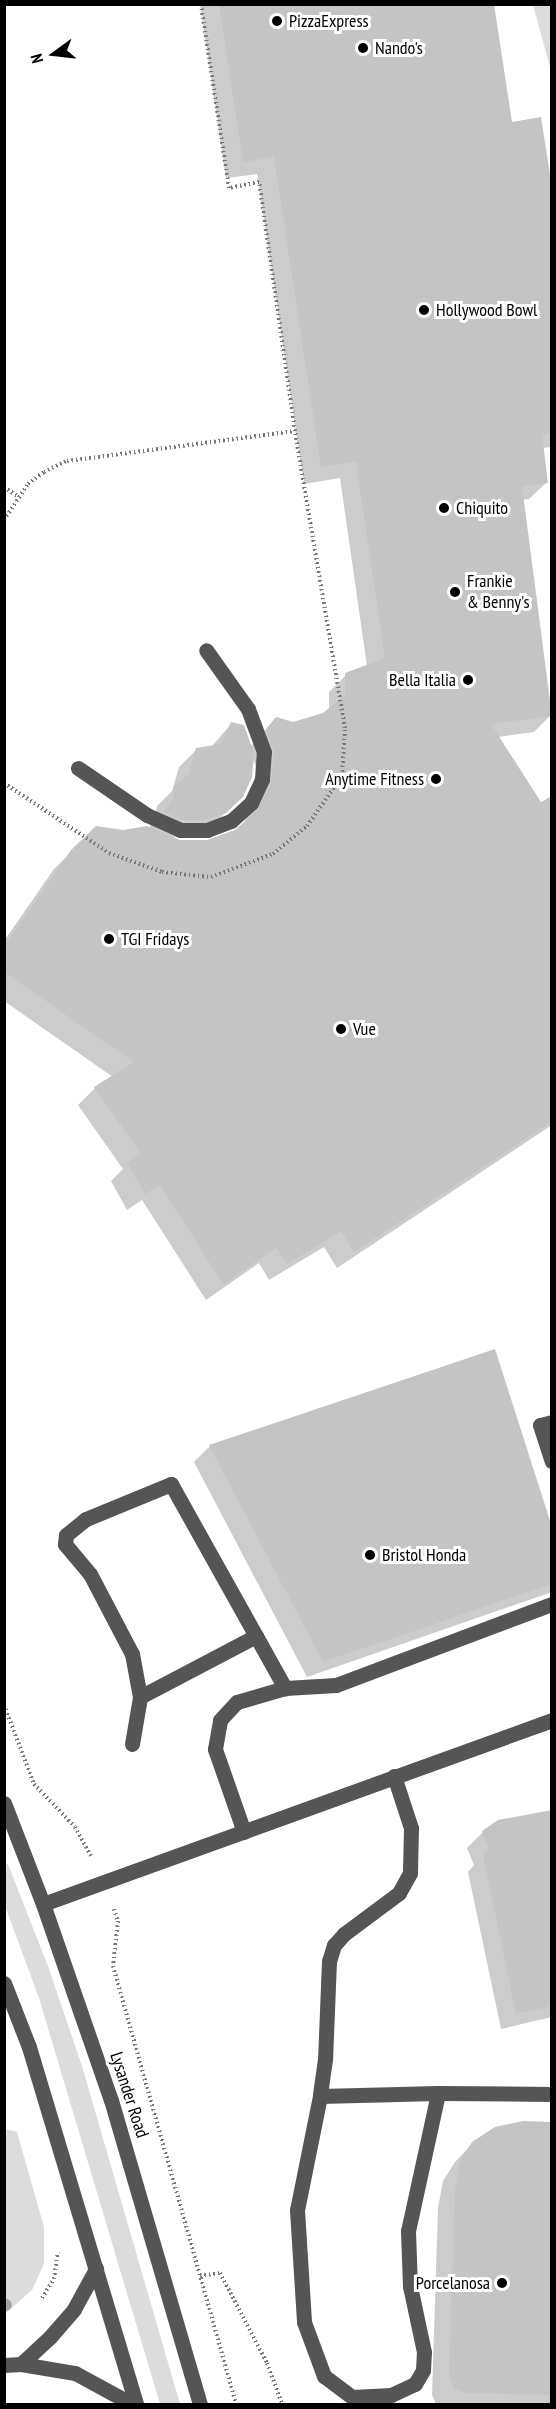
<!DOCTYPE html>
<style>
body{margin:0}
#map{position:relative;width:556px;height:2409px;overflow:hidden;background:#fff;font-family:"PT Sans Narrow",sans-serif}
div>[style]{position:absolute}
.green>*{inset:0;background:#dcdcdc}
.shadow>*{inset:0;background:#0003}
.stream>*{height:12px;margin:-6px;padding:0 6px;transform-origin:6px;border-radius:6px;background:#a3a3a3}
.building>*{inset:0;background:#c4c4c4}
.path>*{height:4px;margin-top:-2px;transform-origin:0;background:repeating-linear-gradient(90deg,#777 0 1.5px,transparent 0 4.5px)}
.minor>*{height:15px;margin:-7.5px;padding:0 7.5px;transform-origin:7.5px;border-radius:7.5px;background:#555}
.dots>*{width:16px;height:16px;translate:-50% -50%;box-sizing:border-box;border:3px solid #fff;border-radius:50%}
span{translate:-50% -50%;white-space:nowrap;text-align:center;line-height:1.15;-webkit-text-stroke:6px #fff;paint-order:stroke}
.poi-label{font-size:18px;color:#000}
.left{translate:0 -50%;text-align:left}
.right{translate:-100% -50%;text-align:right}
.street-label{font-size:18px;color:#000}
.frame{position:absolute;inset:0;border:6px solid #000;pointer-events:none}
.north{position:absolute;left:24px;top:24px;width:60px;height:60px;-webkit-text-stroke:4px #fff;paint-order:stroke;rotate:255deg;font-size:16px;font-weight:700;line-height:24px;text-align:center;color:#000}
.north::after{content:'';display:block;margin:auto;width:21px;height:27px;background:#000;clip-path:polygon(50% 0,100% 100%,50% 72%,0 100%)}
</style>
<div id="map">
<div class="green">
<i style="clip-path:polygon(533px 5px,551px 5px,551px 71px)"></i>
<i style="clip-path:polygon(8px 1864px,49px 1969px,82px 2066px,180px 2404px,160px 2404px,39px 1998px,5px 1906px,5px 1865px)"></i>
<i style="clip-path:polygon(5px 2129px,17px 2132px,44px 2227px,44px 2264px,32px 2290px,5px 2314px)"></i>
</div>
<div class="shadow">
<i style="clip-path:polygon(evenodd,200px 4px,492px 4px,510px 124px,552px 197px,552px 447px,542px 448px,547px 482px,529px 499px,522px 500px,551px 715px,534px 732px,498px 737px,540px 804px,552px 797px,552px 1125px,337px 1268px,324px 1247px,269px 1280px,259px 1263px,206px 1300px,142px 1200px,127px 1210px,111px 1181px,123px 1169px,78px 1105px,95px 1088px,113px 1077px,4px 1001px,4px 941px,54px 869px,97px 827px,123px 831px,149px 828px,155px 818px,157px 806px,172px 791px,179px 767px,197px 749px,211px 747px,232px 723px,250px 747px,276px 718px,293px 724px,324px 714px,329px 710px,329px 692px,346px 675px,367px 666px,340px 478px,304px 484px,257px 174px,226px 178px,200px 4px,252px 756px,257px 770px,254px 801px,243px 825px,236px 831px,208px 841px,180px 841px,171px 837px,186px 837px,206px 830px,223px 815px,242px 796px,252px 756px)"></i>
<i style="clip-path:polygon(210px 1446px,552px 1532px,552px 1592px,307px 1677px,194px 1462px)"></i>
<i style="clip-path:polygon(552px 1811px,552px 2017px,501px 2029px,468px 1872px,474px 1865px,467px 1848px,483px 1832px)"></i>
<i style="clip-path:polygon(552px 2123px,552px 2404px,436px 2404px,432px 2395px,438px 2208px,443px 2181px,455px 2162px,473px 2143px)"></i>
</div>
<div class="stream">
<i style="left:4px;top:2304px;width:2px;rotate:27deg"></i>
</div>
<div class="building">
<i style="clip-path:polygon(219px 4px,494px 4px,512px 122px,541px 117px,552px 187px,552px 433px,542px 434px,548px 483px,522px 486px,552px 716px,491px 724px,541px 802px,552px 796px,552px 1121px,354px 1252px,341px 1231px,287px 1264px,276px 1248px,223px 1284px,160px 1185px,145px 1194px,127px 1163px,141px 1154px,94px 1087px,134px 1062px,4px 972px,4px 947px,71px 850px,96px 826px,123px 830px,147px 826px,180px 840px,207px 840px,235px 830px,258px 810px,271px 783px,274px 752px,266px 729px,276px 717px,293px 722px,323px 713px,345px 695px,345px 673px,385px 658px,356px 462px,321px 467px,274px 157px,243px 162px)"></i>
<i style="clip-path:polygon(231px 722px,244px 725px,254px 753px,252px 777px,243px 797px,226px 813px,205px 820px,182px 820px,164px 812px,173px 799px,174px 786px,188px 775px,196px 748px,221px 744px)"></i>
<i style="clip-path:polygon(495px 1349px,552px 1527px,552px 1584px,323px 1662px,209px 1445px)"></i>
<i style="clip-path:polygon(552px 1810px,552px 2006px,516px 2014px,483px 1855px,489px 1848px,482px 1831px,498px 1820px)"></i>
<i style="clip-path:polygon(523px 2121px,552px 2122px,552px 2395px,467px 2393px,454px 2389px,449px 2376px,455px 2189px,460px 2161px,472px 2142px,495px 2127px)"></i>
</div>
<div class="path">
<i style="left:4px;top:487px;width:18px;rotate:34deg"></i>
<i style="left:4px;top:520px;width:43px;rotate:-56.3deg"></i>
<i style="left:28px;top:484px;width:20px;rotate:-37deg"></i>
<i style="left:44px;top:472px;width:25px;rotate:-26deg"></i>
<i style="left:67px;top:461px;width:230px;rotate:-7.5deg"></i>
<i style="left:295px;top:431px;width:252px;rotate:-98.2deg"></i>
<i style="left:259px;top:182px;width:31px;rotate:169deg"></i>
<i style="left:229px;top:188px;width:186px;rotate:-98.7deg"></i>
<i style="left:4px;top:783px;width:126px;rotate:33.7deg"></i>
<i style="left:109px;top:853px;width:56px;rotate:19.7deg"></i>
<i style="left:162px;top:872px;width:49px;rotate:5.8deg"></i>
<i style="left:211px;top:877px;width:66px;rotate:-20.4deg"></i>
<i style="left:273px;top:854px;width:44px;rotate:-39.5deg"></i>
<i style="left:307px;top:826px;width:61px;rotate:-55deg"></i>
<i style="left:342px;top:776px;width:48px;rotate:-86.4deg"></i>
<i style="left:345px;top:728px;width:301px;rotate:-99.6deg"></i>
<i style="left:4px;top:1705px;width:85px;rotate:69.2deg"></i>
<i style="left:34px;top:1784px;width:59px;rotate:46.4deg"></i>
<i style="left:75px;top:1827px;width:33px;rotate:61deg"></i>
<i style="left:114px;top:1909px;width:13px;rotate:72deg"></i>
<i style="left:118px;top:1921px;width:45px;rotate:96.3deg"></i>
<i style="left:113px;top:1966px;width:455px;rotate:74.3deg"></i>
<i style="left:200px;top:2276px;width:20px;rotate:-9deg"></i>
<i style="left:220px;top:2273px;width:102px;rotate:62.4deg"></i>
<i style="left:267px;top:2363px;width:44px;rotate:69.9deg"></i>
<i style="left:42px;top:2298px;width:22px;rotate:-58deg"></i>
<i style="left:54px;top:2279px;width:27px;rotate:-82deg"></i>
</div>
<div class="minor">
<i style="left:78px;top:768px;width:83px;rotate:34.3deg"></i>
<i style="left:147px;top:815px;width:36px;rotate:24deg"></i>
<i style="left:180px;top:830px;width:27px"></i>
<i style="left:207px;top:830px;width:26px;rotate:-21deg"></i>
<i style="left:231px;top:821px;width:27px;rotate:-42deg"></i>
<i style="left:251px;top:803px;width:26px;rotate:-65deg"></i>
<i style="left:262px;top:779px;width:27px;rotate:-86deg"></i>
<i style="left:264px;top:752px;width:46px;rotate:-110.4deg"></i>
<i style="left:248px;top:709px;width:72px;rotate:-125.4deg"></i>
<i style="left:552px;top:1422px;width:12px;rotate:166deg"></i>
<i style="left:540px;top:1425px;width:38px;rotate:72deg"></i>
<i style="left:256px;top:1636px;width:131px;rotate:152.3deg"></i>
<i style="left:140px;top:1697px;width:44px;rotate:-100.5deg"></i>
<i style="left:132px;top:1654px;width:90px;rotate:-117.7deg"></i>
<i style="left:90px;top:1574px;width:39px;rotate:-130deg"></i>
<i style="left:65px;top:1544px;width:9px;rotate:-84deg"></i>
<i style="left:66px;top:1535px;width:26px;rotate:-39deg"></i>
<i style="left:86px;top:1519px;width:92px;rotate:-22.4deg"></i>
<i style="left:171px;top:1484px;width:174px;rotate:60.8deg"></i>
<i style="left:256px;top:1636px;width:60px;rotate:60.9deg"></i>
<i style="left:132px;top:1744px;width:48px;rotate:-80.3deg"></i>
<i style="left:394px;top:1776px;width:55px;rotate:71.9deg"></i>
<i style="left:411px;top:1828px;width:45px;rotate:91.3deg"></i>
<i style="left:410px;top:1873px;width:23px;rotate:119deg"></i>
<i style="left:399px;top:1893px;width:69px;rotate:143.3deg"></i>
<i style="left:344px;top:1934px;width:15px;rotate:132deg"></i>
<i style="left:334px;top:1945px;width:17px;rotate:107deg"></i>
<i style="left:329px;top:1961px;width:98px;rotate:92.3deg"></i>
<i style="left:325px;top:2059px;width:37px;rotate:98deg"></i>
<i style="left:320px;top:2096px;width:116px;rotate:101.4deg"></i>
<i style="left:297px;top:2210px;width:112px;rotate:86.4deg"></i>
<i style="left:304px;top:2322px;width:58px;rotate:69.7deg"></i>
<i style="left:324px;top:2376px;width:35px;rotate:37deg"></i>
<i style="left:352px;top:2397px;width:39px;rotate:-3deg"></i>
<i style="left:391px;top:2395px;width:26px;rotate:-25deg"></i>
<i style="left:415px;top:2384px;width:16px;rotate:-60deg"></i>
<i style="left:423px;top:2370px;width:18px;rotate:-87deg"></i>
<i style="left:424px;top:2352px;width:67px;rotate:-102deg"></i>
<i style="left:410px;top:2286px;width:55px;rotate:-92.1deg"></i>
<i style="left:408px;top:2231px;width:141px;rotate:-77.7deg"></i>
<i style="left:4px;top:1803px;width:108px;rotate:68.9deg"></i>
<i style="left:43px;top:1904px;width:207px;rotate:70.9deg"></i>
<i style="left:111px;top:2100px;width:317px;rotate:73.7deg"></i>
<i style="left:244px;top:1832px;width:88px;rotate:-109.3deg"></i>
<i style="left:215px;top:1749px;width:29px;rotate:-80deg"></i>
<i style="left:220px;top:1720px;width:25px;rotate:-47deg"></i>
<i style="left:237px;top:1702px;width:50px;rotate:-16.3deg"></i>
<i style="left:285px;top:1688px;width:51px;rotate:-3.4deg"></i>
<i style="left:336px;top:1685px;width:231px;rotate:-20.6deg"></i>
<i style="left:43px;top:1904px;width:541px;rotate:-19.87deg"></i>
<i style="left:4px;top:1983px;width:69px;rotate:68.7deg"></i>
<i style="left:29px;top:2047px;width:373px;rotate:73.3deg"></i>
<i style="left:320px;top:2096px;width:118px;rotate:-1.5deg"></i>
<i style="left:438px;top:2093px;width:114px;rotate:0.5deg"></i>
<i style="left:21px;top:2364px;width:40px;rotate:-43deg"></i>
<i style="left:50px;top:2337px;width:37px;rotate:-49deg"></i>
<i style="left:74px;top:2309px;width:46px;rotate:-61.2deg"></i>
<i style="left:4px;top:2365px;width:17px;rotate:-3deg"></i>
<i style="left:21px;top:2364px;width:55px;rotate:9.5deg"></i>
<i style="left:75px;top:2373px;width:65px;rotate:28.5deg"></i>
</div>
<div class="dots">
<i style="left:277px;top:21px;background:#000"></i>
<i style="left:363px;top:48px;background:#000"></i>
<i style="left:424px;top:310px;background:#000"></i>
<i style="left:444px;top:508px;background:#000"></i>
<i style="left:455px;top:592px;background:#000"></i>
<i style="left:468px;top:680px;background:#000"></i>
<i style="left:436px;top:779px;background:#000"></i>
<i style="left:109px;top:939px;background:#000"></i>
<i style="left:341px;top:1029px;background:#000"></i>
<i style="left:370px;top:1555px;background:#000"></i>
<i style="left:502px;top:2283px;background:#000"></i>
</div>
<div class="poi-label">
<span class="left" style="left:289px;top:21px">PizzaExpress</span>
<span class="left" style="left:375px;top:48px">Nando's</span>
<span class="left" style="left:436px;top:310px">Hollywood Bowl</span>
<span class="left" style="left:456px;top:508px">Chiquito</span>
<span class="left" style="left:467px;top:592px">Frankie<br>&amp; Benny's</span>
<span class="right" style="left:456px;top:680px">Bella Italia</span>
<span class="right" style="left:424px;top:779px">Anytime Fitness</span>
<span class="left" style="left:121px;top:939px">TGI Fridays</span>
<span class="left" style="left:353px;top:1029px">Vue</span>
<span class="left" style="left:382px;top:1555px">Bristol Honda</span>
<span class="right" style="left:490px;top:2283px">Porcelanosa</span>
</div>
<div class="street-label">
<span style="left:129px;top:2095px;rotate:72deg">Lysander Road</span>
</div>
<div class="frame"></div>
<div class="north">N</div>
</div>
